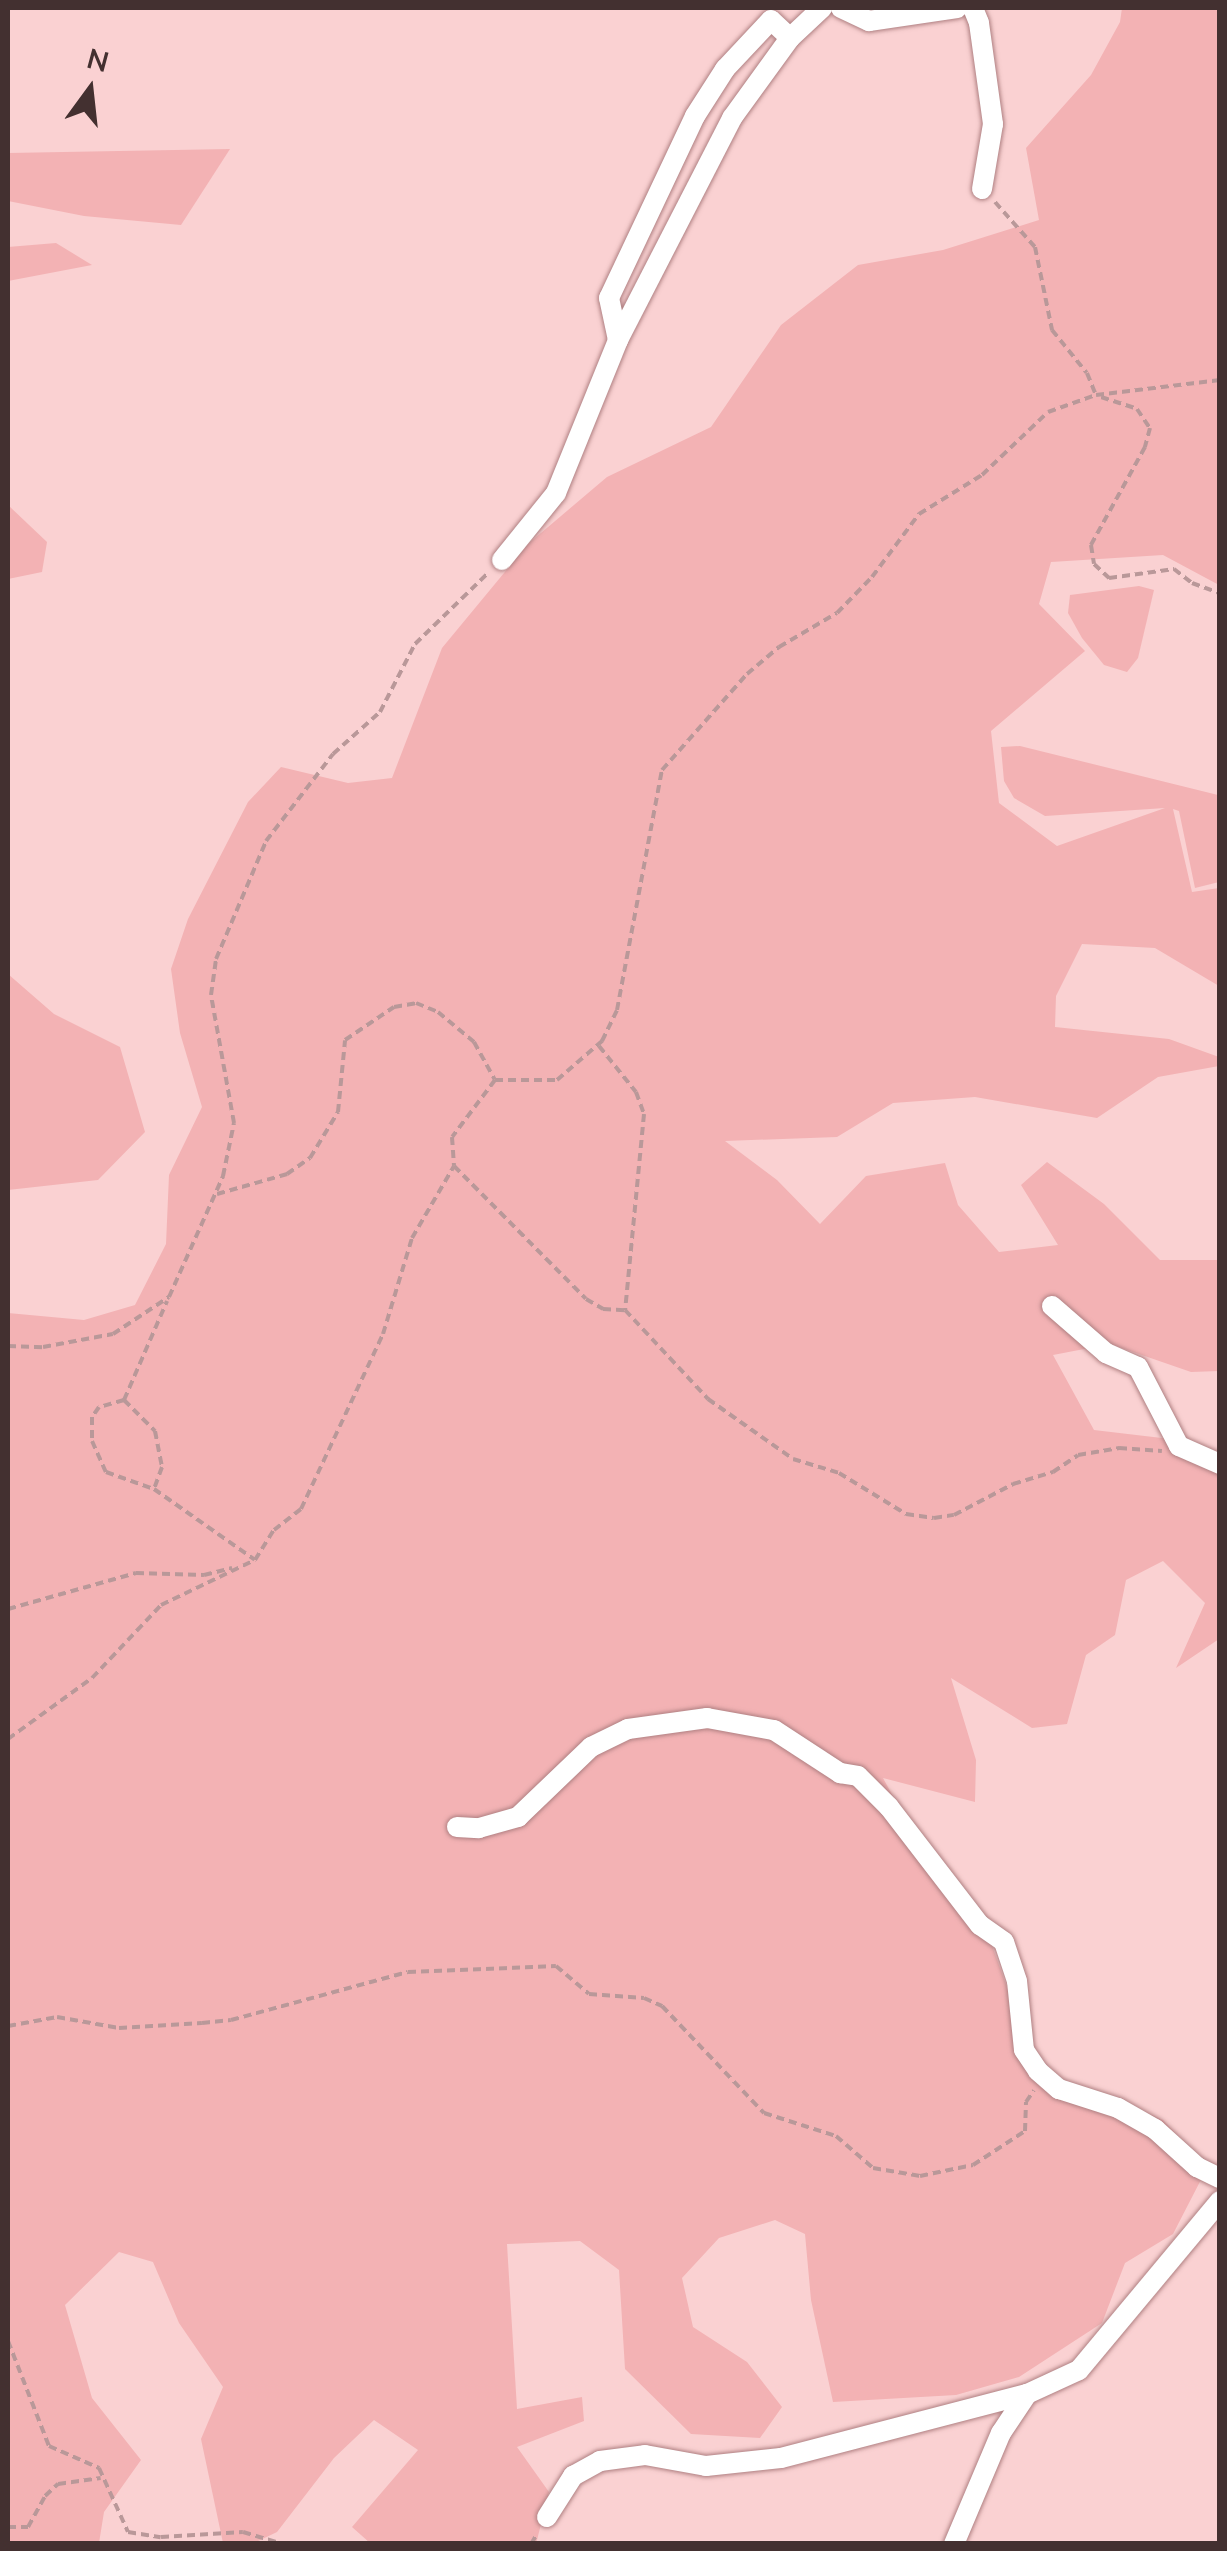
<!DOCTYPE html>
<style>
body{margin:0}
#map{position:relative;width:1227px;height:2551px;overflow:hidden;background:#fad1d2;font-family:"Nunito Sans",sans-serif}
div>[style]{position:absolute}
.green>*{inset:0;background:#f3b2b4}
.path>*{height:4px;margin-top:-2px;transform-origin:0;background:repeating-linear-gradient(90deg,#b99899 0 8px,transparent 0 13px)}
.roads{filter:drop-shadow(0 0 2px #af8082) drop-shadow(0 0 2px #af8082)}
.minor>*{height:20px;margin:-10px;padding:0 10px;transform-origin:10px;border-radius:10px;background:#fff}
span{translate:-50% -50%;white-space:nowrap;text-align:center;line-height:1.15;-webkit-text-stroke:10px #fad1d2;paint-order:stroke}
.frame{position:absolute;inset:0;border:10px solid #433030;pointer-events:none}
.north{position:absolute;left:40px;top:40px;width:100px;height:100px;-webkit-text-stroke:8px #fad1d2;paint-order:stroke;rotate:15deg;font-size:28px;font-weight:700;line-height:40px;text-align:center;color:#433030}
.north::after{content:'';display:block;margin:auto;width:35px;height:45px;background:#433030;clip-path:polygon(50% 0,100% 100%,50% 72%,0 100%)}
</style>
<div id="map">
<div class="green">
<i style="clip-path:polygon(1122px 8px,1219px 8px,1219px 585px,1163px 555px,1051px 562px,1039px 604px,1085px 651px,991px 731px,999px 803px,1057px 846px,1165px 808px,1045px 816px,1014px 798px,1004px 781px,1001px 747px,1020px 746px,1218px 795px,1219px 882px,1195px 888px,1179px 811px,1173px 809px,1192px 892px,1219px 888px,1219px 986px,1155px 948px,1082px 944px,1056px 996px,1055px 1027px,1169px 1039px,1219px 1057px,1219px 1066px,1158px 1077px,1097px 1118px,975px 1097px,893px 1103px,837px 1137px,725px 1141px,777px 1180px,820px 1224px,866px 1176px,945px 1163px,958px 1205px,999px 1252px,1058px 1245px,1021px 1185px,1047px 1162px,1104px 1204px,1160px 1260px,1219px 1260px,1219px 1371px,1191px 1372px,1110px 1344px,1053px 1355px,1094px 1430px,1187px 1441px,1219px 1456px,1219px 1639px,1176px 1668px,1205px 1603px,1163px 1561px,1126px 1580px,1115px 1635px,1086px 1655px,1067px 1724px,1032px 1728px,951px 1678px,976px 1760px,975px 1802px,883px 1778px,927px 1859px,986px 1929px,1009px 1993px,1021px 2062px,1051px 2082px,1113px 2098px,1163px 2120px,1207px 2168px,1173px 2234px,1125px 2263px,1102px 2323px,1019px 2377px,956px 2395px,833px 2402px,811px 2300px,805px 2234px,775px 2220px,719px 2238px,682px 2278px,693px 2327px,747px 2362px,782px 2407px,760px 2438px,691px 2434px,625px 2369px,619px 2270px,580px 2241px,507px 2244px,517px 2409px,582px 2397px,584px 2421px,517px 2447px,549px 2492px,536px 2544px,370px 2543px,352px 2527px,418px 2450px,374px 2420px,334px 2458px,277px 2532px,254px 2543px,223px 2543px,201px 2439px,223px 2387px,179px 2323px,153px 2262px,119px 2252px,65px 2305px,92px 2398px,141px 2460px,104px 2512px,99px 2543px,8px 2543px,8px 1313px,84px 1320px,135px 1305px,166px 1244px,169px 1175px,202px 1107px,180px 1033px,171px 969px,188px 919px,248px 802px,281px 767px,348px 783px,392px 778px,442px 648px,528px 544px,607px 477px,711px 427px,781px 325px,858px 265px,943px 250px,1039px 220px,1026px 148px,1091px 75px,1120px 22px)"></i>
<i style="clip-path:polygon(230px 149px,181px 225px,84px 216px,8px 201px,8px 153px)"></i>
<i style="clip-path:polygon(56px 243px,92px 265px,8px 281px,8px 247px)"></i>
<i style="clip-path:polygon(8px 505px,47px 542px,42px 572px,8px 579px)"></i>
<i style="clip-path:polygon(1139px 586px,1154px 590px,1138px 658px,1127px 672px,1104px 665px,1082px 638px,1068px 613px,1070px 595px)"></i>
<i style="clip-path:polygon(8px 974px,54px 1014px,120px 1047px,145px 1132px,98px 1180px,8px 1190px)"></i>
</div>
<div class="path">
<i style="left:995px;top:202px;width:60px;rotate:48.4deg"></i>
<i style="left:1035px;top:247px;width:85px;rotate:78.4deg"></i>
<i style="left:1052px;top:330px;width:55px;rotate:50.9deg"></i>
<i style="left:1087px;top:373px;width:24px;rotate:68deg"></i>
<i style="left:1101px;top:397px;width:38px;rotate:18deg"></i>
<i style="left:1137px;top:409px;width:23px;rotate:56deg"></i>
<i style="left:1150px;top:428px;width:20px;rotate:105deg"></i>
<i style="left:1145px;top:447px;width:112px;rotate:118.9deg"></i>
<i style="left:1091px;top:545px;width:19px;rotate:81deg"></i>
<i style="left:1094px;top:564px;width:21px;rotate:43deg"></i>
<i style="left:1109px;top:578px;width:66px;rotate:-7.9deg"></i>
<i style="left:1174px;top:569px;width:23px;rotate:38deg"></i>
<i style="left:1192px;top:583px;width:30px;rotate:20deg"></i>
<i style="left:599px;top:1046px;width:59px;rotate:51.2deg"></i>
<i style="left:636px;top:1092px;width:23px;rotate:70deg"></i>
<i style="left:644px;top:1114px;width:197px;rotate:95.5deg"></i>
<i style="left:495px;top:1080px;width:62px"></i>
<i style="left:557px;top:1080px;width:60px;rotate:-40.9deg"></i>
<i style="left:602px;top:1041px;width:34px;rotate:-64deg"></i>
<i style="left:617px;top:1010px;width:244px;rotate:-79.4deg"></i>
<i style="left:662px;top:770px;width:128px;rotate:-48.5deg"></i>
<i style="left:747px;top:674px;width:42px;rotate:-40.2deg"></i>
<i style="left:779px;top:647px;width:67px;rotate:-30.4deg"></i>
<i style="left:837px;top:613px;width:50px;rotate:-45.8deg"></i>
<i style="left:872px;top:577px;width:79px;rotate:-53.3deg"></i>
<i style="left:919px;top:514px;width:74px;rotate:-31.8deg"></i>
<i style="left:982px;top:475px;width:91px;rotate:-43.7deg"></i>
<i style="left:1048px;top:412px;width:51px;rotate:-19.5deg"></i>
<i style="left:1096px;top:395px;width:125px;rotate:-6.9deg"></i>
<i style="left:495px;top:1080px;width:71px;rotate:127deg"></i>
<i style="left:452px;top:1137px;width:29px;rotate:86deg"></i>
<i style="left:454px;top:1166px;width:187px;rotate:45.2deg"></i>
<i style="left:586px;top:1299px;width:20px;rotate:30deg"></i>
<i style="left:603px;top:1309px;width:22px;rotate:3deg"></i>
<i style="left:625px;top:1310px;width:122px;rotate:47deg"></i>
<i style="left:708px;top:1399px;width:104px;rotate:35.2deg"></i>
<i style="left:793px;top:1459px;width:48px;rotate:16.9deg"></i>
<i style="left:839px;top:1473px;width:79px;rotate:31.5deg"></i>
<i style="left:906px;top:1514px;width:28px;rotate:8deg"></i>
<i style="left:934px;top:1518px;width:20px;rotate:-9deg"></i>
<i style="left:954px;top:1515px;width:67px;rotate:-27.7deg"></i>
<i style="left:1013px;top:1484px;width:42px;rotate:-16.7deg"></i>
<i style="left:1053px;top:1472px;width:30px;rotate:-34deg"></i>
<i style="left:1078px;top:1455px;width:42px;rotate:-9.7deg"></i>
<i style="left:1119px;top:1448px;width:43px;rotate:4deg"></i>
<i style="left:217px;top:1194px;width:73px;rotate:-15.9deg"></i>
<i style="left:287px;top:1174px;width:28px;rotate:-35deg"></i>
<i style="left:310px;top:1158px;width:54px;rotate:-58.7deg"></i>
<i style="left:338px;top:1112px;width:72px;rotate:-84.4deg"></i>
<i style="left:345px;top:1040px;width:59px;rotate:-34deg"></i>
<i style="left:394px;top:1007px;width:22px;rotate:-10deg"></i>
<i style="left:416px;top:1003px;width:24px;rotate:22deg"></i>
<i style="left:438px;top:1012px;width:47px;rotate:39.8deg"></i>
<i style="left:474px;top:1042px;width:43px;rotate:61.1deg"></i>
<i style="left:8px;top:1346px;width:35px;rotate:2deg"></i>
<i style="left:43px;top:1347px;width:71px;rotate:-10.5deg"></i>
<i style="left:113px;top:1334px;width:67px;rotate:-33.5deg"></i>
<i style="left:169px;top:1297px;width:133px;rotate:-65.9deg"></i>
<i style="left:223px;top:1176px;width:54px;rotate:-78.3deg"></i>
<i style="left:234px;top:1123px;width:130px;rotate:-100.2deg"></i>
<i style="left:211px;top:995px;width:36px;rotate:-82deg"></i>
<i style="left:216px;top:959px;width:128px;rotate:-67deg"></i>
<i style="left:266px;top:841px;width:110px;rotate:-52.4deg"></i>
<i style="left:333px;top:754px;width:63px;rotate:-41.8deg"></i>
<i style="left:380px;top:712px;width:76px;rotate:-62.8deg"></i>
<i style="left:415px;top:644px;width:102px;rotate:-44.2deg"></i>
<i style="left:124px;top:1400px;width:26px;rotate:164deg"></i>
<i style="left:99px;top:1407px;width:12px;rotate:125deg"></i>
<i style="left:92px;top:1417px;width:24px;rotate:90deg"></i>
<i style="left:92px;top:1441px;width:34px;rotate:66deg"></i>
<i style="left:106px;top:1472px;width:51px;rotate:19.5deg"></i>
<i style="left:154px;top:1489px;width:123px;rotate:35.1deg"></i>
<i style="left:124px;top:1400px;width:108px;rotate:-66.5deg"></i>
<i style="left:124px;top:1400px;width:44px;rotate:45deg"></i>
<i style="left:155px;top:1431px;width:37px;rotate:79deg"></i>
<i style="left:162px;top:1467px;width:23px;rotate:110deg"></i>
<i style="left:8px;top:1609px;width:133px;rotate:-15.7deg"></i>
<i style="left:136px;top:1573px;width:68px;rotate:1.7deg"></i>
<i style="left:204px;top:1575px;width:29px;rotate:-14deg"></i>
<i style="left:8px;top:1739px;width:104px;rotate:-36deg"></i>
<i style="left:92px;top:1678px;width:100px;rotate:-46.6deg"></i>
<i style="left:161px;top:1605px;width:104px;rotate:-25.6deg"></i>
<i style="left:255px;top:1560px;width:36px;rotate:-58deg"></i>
<i style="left:274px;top:1530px;width:34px;rotate:-38deg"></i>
<i style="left:301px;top:1509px;width:193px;rotate:-64.9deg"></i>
<i style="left:383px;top:1334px;width:100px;rotate:-73.2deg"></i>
<i style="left:412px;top:1238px;width:83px;rotate:-59.7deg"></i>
<i style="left:8px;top:2026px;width:50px;rotate:-10.4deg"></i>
<i style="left:57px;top:2017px;width:63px;rotate:10.1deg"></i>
<i style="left:119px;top:2028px;width:83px;rotate:-3.4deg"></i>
<i style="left:202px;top:2023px;width:29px;rotate:-6deg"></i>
<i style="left:231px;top:2020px;width:183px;rotate:-15.2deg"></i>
<i style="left:408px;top:1972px;width:148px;rotate:-2.3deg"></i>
<i style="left:556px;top:1966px;width:43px;rotate:40.3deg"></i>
<i style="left:589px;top:1994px;width:55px;rotate:4.2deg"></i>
<i style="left:644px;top:1998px;width:20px;rotate:24deg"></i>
<i style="left:662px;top:2006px;width:148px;rotate:46.4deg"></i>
<i style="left:764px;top:2113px;width:76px;rotate:17.7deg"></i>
<i style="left:836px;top:2136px;width:49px;rotate:40.9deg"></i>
<i style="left:873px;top:2168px;width:48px;rotate:9.7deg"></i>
<i style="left:920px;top:2176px;width:54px;rotate:-11.7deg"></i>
<i style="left:973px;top:2165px;width:62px;rotate:-33.2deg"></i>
<i style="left:1025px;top:2131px;width:29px;rotate:-88deg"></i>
<i style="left:1026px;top:2102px;width:14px;rotate:-56deg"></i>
<i style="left:8px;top:2341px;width:113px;rotate:68.7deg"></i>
<i style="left:49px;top:2446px;width:55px;rotate:23.7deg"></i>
<i style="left:99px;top:2468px;width:70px;rotate:65.6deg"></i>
<i style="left:128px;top:2532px;width:33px;rotate:9deg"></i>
<i style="left:161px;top:2537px;width:82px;rotate:-3.5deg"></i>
<i style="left:243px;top:2532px;width:42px;rotate:16.7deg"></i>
<i style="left:8px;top:2527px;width:20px"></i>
<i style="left:28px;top:2527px;width:35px;rotate:-61deg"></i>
<i style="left:45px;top:2496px;width:18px;rotate:-43deg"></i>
<i style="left:58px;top:2484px;width:43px;rotate:-7.9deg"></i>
<i style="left:531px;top:2544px;width:12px;rotate:-59deg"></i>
</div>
<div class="roads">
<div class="minor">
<i style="left:841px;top:8px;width:31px;rotate:25deg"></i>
<i style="left:869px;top:21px;width:89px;rotate:-8.4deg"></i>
<i style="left:973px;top:8px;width:16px;rotate:68deg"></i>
<i style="left:979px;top:23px;width:102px;rotate:82.1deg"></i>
<i style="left:993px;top:124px;width:66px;rotate:99.6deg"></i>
<i style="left:618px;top:340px;width:43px;rotate:-102.1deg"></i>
<i style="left:609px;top:298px;width:201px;rotate:-64.7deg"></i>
<i style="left:695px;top:116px;width:56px;rotate:-57.4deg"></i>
<i style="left:725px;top:69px;width:67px;rotate:-46.8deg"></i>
<i style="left:771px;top:20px;width:26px;rotate:43deg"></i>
<i style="left:502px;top:560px;width:86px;rotate:-51.1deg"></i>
<i style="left:556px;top:493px;width:165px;rotate:-67.9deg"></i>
<i style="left:618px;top:340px;width:250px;rotate:-62.8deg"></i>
<i style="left:732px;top:118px;width:99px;rotate:-54.1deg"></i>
<i style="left:790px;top:38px;width:44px;rotate:-43.2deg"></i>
<i style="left:1052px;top:1306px;width:72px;rotate:41deg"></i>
<i style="left:1106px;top:1353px;width:35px;rotate:24deg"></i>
<i style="left:1138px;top:1367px;width:89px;rotate:62.6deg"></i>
<i style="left:1179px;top:1446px;width:45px;rotate:23.7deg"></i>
<i style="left:457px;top:1827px;width:22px;rotate:3deg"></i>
<i style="left:479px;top:1828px;width:41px;rotate:-15.8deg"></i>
<i style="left:518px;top:1817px;width:101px;rotate:-43.8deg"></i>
<i style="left:591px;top:1747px;width:41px;rotate:-25.9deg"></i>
<i style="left:628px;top:1729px;width:80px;rotate:-7.9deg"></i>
<i style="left:707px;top:1718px;width:68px;rotate:10.2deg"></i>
<i style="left:774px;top:1730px;width:79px;rotate:33.1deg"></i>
<i style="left:840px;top:1773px;width:18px;rotate:9deg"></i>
<i style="left:858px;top:1776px;width:44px;rotate:45deg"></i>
<i style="left:889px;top:1807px;width:149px;rotate:52.4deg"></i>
<i style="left:980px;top:1925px;width:29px;rotate:35deg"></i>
<i style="left:1004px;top:1942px;width:41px;rotate:71.6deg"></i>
<i style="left:1017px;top:1981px;width:69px;rotate:84.2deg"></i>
<i style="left:1024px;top:2050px;width:25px;rotate:56deg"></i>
<i style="left:1038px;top:2071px;width:28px;rotate:41deg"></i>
<i style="left:1059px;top:2089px;width:62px;rotate:17.9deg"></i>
<i style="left:1118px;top:2108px;width:43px;rotate:29.6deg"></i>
<i style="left:1155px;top:2129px;width:57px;rotate:42.1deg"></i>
<i style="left:1197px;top:2167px;width:25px;rotate:26deg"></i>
<i style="left:547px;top:2517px;width:49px;rotate:-57.6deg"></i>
<i style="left:573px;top:2476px;width:31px;rotate:-29deg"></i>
<i style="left:600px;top:2461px;width:45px;rotate:-7.6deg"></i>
<i style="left:645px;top:2455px;width:62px;rotate:10.2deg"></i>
<i style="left:706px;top:2466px;width:75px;rotate:-6.1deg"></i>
<i style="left:781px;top:2458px;width:254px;rotate:-14.6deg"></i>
<i style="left:1027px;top:2394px;width:57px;rotate:-24.8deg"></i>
<i style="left:1079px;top:2370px;width:220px;rotate:-50.2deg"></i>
<i style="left:954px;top:2544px;width:121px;rotate:-67.1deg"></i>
<i style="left:1001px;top:2433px;width:47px;rotate:-56.3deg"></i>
</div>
</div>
<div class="frame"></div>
<div class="north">N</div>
</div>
